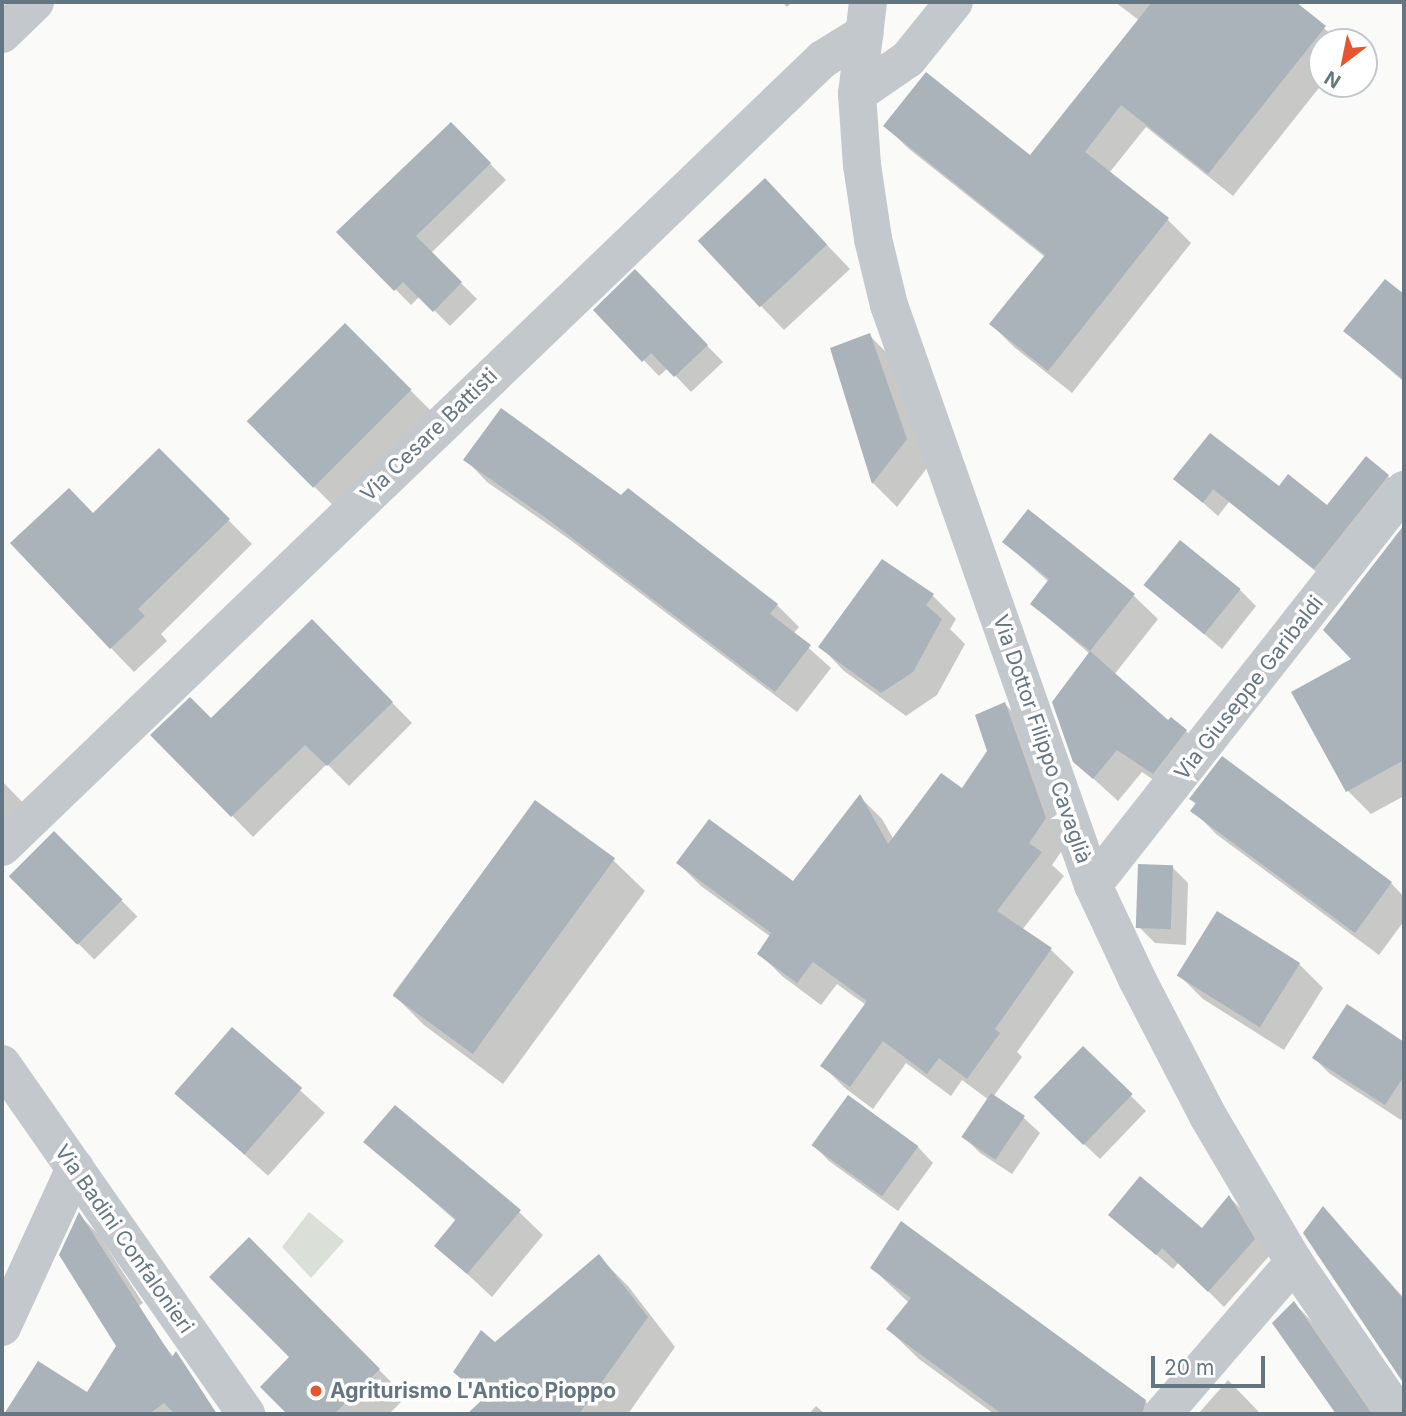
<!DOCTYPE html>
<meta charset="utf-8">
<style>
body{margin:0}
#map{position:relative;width:1406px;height:1416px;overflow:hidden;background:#fafaf8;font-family:Inter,sans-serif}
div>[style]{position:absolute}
.green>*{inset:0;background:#dadfd7}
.shadow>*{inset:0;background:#0003;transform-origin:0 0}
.building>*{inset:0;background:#aab3b9;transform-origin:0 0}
.minor>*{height:38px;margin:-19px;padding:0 19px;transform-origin:19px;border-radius:19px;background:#c3c8cc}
.dots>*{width:19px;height:19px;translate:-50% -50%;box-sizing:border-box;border:4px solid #fff;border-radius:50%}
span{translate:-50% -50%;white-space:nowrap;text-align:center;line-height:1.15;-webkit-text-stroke:7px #fff;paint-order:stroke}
.street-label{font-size:21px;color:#657683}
.poi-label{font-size:21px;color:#657683;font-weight:700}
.left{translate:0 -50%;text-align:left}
.frame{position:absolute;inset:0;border:4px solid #657683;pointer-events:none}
.north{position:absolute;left:1308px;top:28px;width:70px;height:70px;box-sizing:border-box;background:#fff;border:2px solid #c1c8cd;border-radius:50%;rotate:212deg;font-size:19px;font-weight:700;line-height:28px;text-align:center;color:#657683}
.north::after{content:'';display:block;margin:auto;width:24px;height:32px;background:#e4572e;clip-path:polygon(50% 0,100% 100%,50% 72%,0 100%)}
.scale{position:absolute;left:1151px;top:1356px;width:114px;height:32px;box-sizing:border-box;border:4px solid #657683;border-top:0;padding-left:9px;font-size:21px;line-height:24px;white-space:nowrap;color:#657683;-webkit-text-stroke:5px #fff;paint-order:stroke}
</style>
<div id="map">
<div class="green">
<i style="clip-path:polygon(309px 1212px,344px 1241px,311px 1278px,282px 1247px)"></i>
</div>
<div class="shadow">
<i style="clip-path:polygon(782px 2px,792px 2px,787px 7px)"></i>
<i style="clip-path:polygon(1115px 2px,1248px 2px,1252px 5px,1255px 2px,1293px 2px,1340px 42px,1322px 42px,1322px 84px,1233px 196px,1146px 127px,1109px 173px,1168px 220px,1191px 243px,1072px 393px,1014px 347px,991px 324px,1045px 257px,909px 149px,885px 126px,1031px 158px,1140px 21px)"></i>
<i style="clip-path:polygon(451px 124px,506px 180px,431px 253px,477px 299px,450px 326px,420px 296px,411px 305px,339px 232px)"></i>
<i style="clip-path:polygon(788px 204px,850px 269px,784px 330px,699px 241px)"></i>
<i style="clip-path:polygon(635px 272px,723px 362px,691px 392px,668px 368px,659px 376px,595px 310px)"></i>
<i style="clip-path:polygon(1385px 281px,1404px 296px,1404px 382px,1345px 331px)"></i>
<i style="left:345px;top:325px;width:127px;height:136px;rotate:45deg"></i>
<i style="clip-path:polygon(869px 335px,893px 359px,930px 464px,897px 507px,873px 483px,832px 349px)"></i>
<i style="clip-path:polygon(159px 450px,252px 544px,161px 634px,167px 641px,134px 672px,111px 648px,94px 515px)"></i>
<i style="clip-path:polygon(466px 460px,621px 497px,777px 605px,799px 627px,793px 634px,831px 668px,797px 712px,569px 539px,487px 482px)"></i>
<i style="clip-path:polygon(1388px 476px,1402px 490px,1329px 582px,1229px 502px,1218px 516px,1176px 479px,1279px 488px,1327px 507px)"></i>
<i style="clip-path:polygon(1028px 512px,1134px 596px,1158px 619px,1114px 675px,1168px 723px,1171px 720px,1186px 731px,1210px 755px,1177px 796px,1142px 772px,1118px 801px,1074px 761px,1090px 654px,1032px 604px,1049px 582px,1004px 542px)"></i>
<i style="clip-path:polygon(1404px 527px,1404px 796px,1371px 814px,1348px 791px,1354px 659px,1326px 630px)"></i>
<i style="clip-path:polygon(1146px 585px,1240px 590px,1256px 606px,1222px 649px)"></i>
<i style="clip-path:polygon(932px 595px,956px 619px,950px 629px,965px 644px,937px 695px,906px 716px,844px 671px,821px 647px)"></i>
<i style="clip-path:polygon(312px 621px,412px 723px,349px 786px,327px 764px,253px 837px,153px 735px,211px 720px)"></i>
<i style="clip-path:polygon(1005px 704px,1027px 727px,1068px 842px,1052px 865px,1064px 876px,1022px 930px,1051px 950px,1074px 972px,1017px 1052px,1022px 1057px,993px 1097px,1024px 1118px,1040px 1133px,1012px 1174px,980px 1153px,964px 1137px,989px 1100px,962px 1080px,951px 1096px,906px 1063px,873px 1109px,845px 1088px,822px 1065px,866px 1005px,837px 984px,821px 1005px,782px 976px,759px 953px,771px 937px,701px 886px,678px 863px,794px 884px,860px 797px,882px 819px,894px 840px,963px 791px,989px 751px)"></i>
<i style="clip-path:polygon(2px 781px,31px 811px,2px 839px)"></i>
<i style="clip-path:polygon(1191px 799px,1391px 883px,1404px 897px,1404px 921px,1379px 955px,1216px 834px,1193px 810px,1197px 805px)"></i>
<i style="clip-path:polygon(535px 802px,614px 861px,645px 891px,503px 1084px,424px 1025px,393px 994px)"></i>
<i style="left:54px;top:833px;width:118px;height:61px;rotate:45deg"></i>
<i style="clip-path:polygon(1172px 867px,1188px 883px,1186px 945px,1155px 943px,1139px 927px)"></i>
<i style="clip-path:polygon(1299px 964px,1323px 988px,1284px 1050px,1203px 999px,1179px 975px)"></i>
<i style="clip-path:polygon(1347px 1006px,1404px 1044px,1404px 1115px,1401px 1120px,1330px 1074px,1314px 1058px)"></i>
<i style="left:232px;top:1029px;width:125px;height:85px;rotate:42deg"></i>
<i style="clip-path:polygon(1083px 1048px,1146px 1111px,1100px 1159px,1051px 1113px)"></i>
<i style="clip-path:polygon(366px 1142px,519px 1212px,543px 1235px,492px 1297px,437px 1246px,457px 1222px)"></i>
<i style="clip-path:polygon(813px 1145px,918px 1147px,933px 1163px,898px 1211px,829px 1161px)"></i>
<i style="clip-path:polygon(1229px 1197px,1245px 1213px,1270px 1255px,1224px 1307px,1179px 1262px,1173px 1269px,1110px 1215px,1202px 1230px)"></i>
<i style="clip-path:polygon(1324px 1209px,1404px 1298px,1404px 1381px,1305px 1234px)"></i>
<i style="clip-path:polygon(79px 1215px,98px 1234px,143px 1303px,136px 1308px,217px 1414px,6px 1414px,38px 1363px,87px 1394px,118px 1346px)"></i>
<i style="clip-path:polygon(249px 1239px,406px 1397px,389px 1414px,290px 1414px,263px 1387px,292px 1357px)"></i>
<i style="clip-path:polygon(599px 1257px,628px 1286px,675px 1347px,628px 1414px,489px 1414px,479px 1404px,484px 1400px,455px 1372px,494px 1344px)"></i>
<i style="clip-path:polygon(872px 1268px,1145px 1401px,1159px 1414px,994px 1414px,919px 1359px,888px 1329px,909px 1303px)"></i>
<i style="clip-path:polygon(1294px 1303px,1320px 1330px,1378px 1414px,1338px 1414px,1274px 1324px)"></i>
<i style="clip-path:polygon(1228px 1380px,1258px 1411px,1260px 1414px,1198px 1414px)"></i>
<i style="clip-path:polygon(816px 1406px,825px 1414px,809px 1414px)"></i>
</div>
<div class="building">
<i style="clip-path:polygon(1152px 2px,1296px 2px,1326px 26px,1208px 174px,1121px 105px,1085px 152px,1169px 218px,1048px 371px,989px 324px,1045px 255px,883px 126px,926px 72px,1030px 155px)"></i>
<i style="clip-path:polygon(451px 122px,491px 163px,416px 236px,462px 282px,433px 312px,403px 282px,394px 291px,336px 232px)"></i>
<i style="left:765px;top:178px;width:91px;height:92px;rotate:47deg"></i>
<i style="clip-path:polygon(635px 269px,708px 345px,674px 377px,651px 353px,642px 362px,593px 310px)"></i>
<i style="clip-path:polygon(1385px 279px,1404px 294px,1404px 380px,1343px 331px)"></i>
<i style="left:345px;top:323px;width:94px;height:139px;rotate:45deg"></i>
<i style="clip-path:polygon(870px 333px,907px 439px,872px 484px,830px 348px)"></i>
<i style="clip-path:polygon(501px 408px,621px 495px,628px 488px,778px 604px,770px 614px,811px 645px,775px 692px,546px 518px,463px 460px)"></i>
<i style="clip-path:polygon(1210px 433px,1279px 486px,1288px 474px,1327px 505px,1366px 456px,1389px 475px,1314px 569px,1213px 489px,1203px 503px,1173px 479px)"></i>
<i style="clip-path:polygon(159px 448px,230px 519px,138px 609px,145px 616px,110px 649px,10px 543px,69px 488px,93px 513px)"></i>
<i style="clip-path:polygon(1028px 509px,1135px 594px,1090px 651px,1030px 604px,1049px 579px,1002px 542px)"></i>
<i style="clip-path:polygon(1404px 525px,1404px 760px,1346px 792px,1291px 692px,1351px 659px,1323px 630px)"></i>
<i style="left:1180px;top:540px;width:78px;height:58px;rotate:39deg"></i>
<i style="clip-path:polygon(882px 559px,934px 594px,926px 605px,942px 619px,913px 672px,881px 693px,818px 647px)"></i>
<i style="clip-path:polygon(312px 619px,393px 702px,327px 766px,305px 745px,231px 817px,150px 735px,190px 697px,211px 718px)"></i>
<i style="clip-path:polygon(1090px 651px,1168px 720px,1171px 717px,1187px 730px,1153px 774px,1117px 750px,1093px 779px,1073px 762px,1052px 702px)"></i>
<i style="clip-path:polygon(1005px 702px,1046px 818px,1029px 843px,1042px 852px,997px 911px,1052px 948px,995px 1029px,1000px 1033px,967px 1079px,939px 1058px,927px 1074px,883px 1041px,850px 1087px,820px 1066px,867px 1001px,813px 962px,797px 983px,757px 954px,771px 933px,676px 863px,709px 819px,793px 881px,860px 794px,888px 844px,941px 773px,962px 788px,987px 751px,975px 715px)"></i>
<i style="clip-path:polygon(1222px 756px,1392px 882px,1355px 933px,1190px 811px,1196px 803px,1189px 799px)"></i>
<i style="left:535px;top:800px;width:99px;height:242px;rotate:36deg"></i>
<i style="left:54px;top:831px;width:97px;height:64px;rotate:45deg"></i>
<i style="left:1138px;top:864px;width:35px;height:64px;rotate:2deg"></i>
<i style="left:1217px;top:911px;width:98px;height:76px;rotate:32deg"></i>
<i style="clip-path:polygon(1347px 1004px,1404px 1042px,1404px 1076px,1385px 1105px,1312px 1058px)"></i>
<i style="left:232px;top:1027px;width:93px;height:88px;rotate:41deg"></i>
<i style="left:1083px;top:1046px;width:69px;height:71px;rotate:44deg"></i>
<i style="left:991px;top:1093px;width:41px;height:53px;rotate:34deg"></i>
<i style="left:848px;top:1095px;width:87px;height:62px;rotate:36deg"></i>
<i style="clip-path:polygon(395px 1105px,521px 1210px,467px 1274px,434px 1246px,456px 1219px,363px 1142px)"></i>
<i style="clip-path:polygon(1140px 1176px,1202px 1228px,1229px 1195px,1255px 1239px,1208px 1292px,1162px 1248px,1156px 1255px,1108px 1215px)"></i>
<i style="clip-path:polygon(1323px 1206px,1404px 1300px,1404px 1384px,1303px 1233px)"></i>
<i style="clip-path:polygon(79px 1212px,172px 1357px,176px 1351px,217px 1414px,175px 1414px,164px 1403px,149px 1414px,4px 1414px,38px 1361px,87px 1392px,116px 1346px,59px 1255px)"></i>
<i style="clip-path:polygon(901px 1221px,1146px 1400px,1142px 1414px,1002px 1414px,886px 1329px,911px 1298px,870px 1268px)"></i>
<i style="clip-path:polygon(249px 1237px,380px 1369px,334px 1414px,287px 1414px,260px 1387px,289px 1357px,209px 1277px)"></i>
<i style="clip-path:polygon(599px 1254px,648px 1317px,579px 1414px,467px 1414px,484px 1398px,453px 1372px,481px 1330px,495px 1342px)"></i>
<i style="clip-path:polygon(1294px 1301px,1372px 1414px,1336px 1414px,1272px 1323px)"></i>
</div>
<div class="minor">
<i style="left:868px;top:2px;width:93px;rotate:96.8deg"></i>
<i style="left:857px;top:94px;width:71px;rotate:86deg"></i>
<i style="left:862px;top:165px;width:75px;rotate:81.5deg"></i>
<i style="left:873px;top:239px;width:68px;rotate:76.4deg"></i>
<i style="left:889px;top:305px;width:615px;rotate:70.62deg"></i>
<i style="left:1093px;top:885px;width:104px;rotate:64.9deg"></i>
<i style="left:1137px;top:979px;width:154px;rotate:62.6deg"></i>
<i style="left:1208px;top:1116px;width:169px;rotate:59.5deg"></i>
<i style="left:1294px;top:1262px;width:184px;rotate:55.6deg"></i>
<i style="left:2px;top:34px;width:46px;rotate:-44.1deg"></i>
<i style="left:857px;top:94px;width:62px;rotate:-34.5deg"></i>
<i style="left:908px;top:59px;width:73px;rotate:-51.1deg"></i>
<i style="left:2px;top:847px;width:1138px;rotate:-43.83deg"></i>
<i style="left:823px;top:59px;width:49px;rotate:-31.8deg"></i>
<i style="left:1093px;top:885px;width:503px;rotate:-51.79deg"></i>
<i style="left:2px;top:1064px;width:427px;rotate:55.1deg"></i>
<i style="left:2px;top:1327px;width:175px;rotate:-65.3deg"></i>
<i style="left:1163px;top:1414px;width:201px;rotate:-49.2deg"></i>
</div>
<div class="dots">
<i style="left:316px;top:1391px;background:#e4572e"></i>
</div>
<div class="street-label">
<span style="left:429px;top:435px;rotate:-44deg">Via Cesare Battisti</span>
<span style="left:1249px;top:688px;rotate:-52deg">Via Giuseppe Garibaldi</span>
<span style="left:1042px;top:739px;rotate:71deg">Via Dottor Filippo Cavaglià</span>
<span style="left:124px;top:1239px;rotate:55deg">Via Badini Confalonieri</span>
</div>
<div class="poi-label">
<span class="left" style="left:330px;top:1391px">Agriturismo L'Antico Pioppo</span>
</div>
<div class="frame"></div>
<div class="north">N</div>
<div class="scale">20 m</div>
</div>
